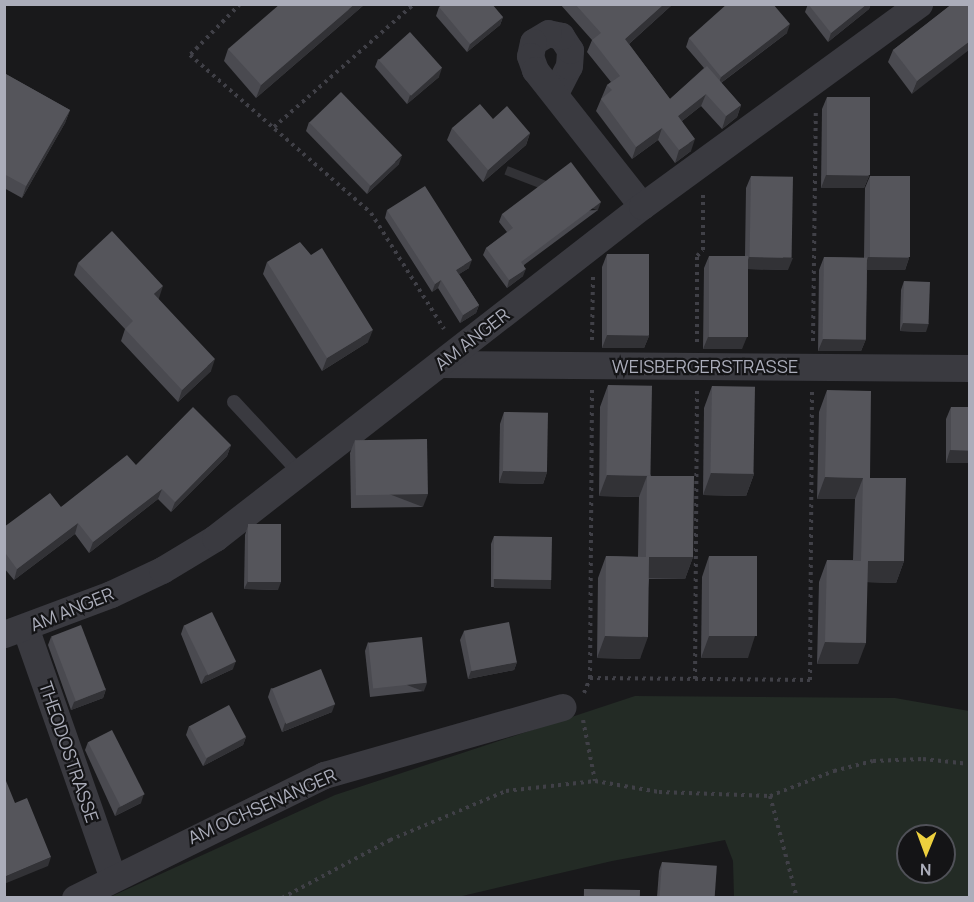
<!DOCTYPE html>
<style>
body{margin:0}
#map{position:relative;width:974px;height:902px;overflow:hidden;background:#19191b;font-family:Manrope,sans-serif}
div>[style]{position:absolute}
.green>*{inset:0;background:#232b25}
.path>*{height:4px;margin-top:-2px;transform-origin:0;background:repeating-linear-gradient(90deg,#404047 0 3px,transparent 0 7.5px)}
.service>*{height:14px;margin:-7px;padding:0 7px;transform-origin:7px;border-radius:7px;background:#3a3a40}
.minor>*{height:27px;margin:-13.5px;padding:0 13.5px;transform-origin:13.5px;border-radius:13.5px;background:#3a3a40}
.wall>*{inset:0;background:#4a4a50}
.shaded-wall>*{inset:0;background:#323236;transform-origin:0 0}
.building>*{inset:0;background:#55555b;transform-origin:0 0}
span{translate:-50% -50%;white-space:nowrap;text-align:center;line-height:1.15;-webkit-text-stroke:4.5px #141416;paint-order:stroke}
.street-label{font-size:18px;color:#abadba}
.frame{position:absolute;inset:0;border:6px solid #abadba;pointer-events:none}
.north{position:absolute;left:896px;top:824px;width:60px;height:60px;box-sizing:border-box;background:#141416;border:2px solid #505158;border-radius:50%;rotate:181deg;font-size:16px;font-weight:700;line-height:24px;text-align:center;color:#abadba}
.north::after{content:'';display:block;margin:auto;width:21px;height:27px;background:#edd03e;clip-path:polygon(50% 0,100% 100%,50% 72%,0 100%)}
</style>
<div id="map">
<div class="green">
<i style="clip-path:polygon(evenodd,635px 696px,895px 698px,969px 711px,969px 897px,734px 897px,733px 861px,725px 840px,612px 861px,458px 897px,110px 897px,335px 795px,635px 696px,908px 836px,944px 836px,944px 872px,908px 872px,908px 836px)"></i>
</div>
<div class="path">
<i style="left:240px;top:4px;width:71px;rotate:134.4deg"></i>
<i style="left:190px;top:55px;width:240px;rotate:41.1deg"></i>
<i style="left:371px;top:213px;width:137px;rotate:57.8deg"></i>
<i style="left:274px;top:127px;width:186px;rotate:-41.3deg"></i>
<i style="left:592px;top:340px;width:64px;rotate:-89.1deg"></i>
<i style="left:813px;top:341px;width:232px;rotate:-89.3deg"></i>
<i style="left:697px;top:342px;width:86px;rotate:-90deg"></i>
<i style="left:697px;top:256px;width:8px;rotate:-45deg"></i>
<i style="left:703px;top:250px;width:57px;rotate:-90deg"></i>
<i style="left:590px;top:678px;width:220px;rotate:0.5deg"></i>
<i style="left:810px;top:680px;width:289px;rotate:-89.6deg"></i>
<i style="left:695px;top:679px;width:288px;rotate:-89.6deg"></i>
<i style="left:584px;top:693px;width:16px;rotate:-68deg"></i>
<i style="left:590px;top:678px;width:288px;rotate:-89.6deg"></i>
<i style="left:583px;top:720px;width:62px;rotate:78.9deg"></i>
<i style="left:770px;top:796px;width:106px;rotate:75.2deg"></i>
<i style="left:282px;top:898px;width:123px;rotate:-28.2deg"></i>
<i style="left:390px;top:840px;width:126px;rotate:-22.9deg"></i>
<i style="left:506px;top:791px;width:90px;rotate:-6.4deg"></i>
<i style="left:595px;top:781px;width:65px;rotate:9.8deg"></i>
<i style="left:659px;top:792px;width:111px;rotate:2.1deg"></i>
<i style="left:770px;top:796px;width:69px;rotate:-21.3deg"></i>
<i style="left:834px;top:771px;width:40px;rotate:-14.4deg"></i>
<i style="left:873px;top:761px;width:50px;rotate:-2.3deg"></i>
<i style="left:923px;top:759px;width:47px;rotate:6.1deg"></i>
</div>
<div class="service">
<i style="left:234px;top:402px;width:97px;rotate:47.1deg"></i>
</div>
<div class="minor">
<i style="left:555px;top:93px;width:30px;rotate:-63deg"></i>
<i style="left:569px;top:66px;width:16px;rotate:-86deg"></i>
<i style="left:570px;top:50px;width:17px;rotate:-123deg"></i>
<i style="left:561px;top:36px;width:13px;rotate:-167deg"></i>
<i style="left:548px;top:33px;width:17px;rotate:149deg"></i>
<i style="left:533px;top:42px;width:14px;rotate:102deg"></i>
<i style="left:530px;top:56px;width:15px;rotate:70deg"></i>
<i style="left:535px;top:70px;width:173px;rotate:51.8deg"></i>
<i style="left:440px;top:364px;width:530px;rotate:0.43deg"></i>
<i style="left:25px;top:627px;width:264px;rotate:70.7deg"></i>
<i style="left:4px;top:634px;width:114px;rotate:-20.5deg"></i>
<i style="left:111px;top:594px;width:56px;rotate:-25.2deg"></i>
<i style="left:162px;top:570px;width:62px;rotate:-31.1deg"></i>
<i style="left:215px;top:538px;width:541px;rotate:-37.87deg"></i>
<i style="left:642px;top:206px;width:343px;rotate:-36.1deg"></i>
<i style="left:75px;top:898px;width:278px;rotate:-26.3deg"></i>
<i style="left:324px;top:775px;width:248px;rotate:-15.9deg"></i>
</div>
<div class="wall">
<i style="clip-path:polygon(365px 4px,256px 98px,224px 61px,228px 49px)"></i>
<i style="clip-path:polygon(560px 4px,673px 4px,629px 44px,670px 99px,704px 68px,686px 47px,689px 38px,787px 33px,721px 83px,741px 105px,737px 117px,722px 129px,701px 106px,682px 121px,691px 151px,675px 163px,658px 140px,632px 159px,596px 111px,607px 85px,611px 82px,587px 52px,592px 40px)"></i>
<i style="clip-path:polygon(808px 4px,871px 4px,869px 9px,828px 42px,805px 12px)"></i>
<i style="clip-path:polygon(952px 4px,912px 94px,888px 62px,893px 50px)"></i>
<i style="clip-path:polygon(439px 7px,503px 17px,500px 25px,467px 52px,436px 16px)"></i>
<i style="clip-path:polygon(378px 59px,439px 77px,407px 104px,375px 67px)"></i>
<i style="clip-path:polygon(4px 73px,70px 110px,65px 123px,22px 198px,4px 188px)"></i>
<i style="clip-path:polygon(827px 97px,869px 176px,864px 188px,821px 188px,822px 109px)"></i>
<i style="clip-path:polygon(493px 119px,530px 133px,526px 145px,483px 182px,447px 140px,452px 128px)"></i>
<i style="clip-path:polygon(309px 122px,399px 164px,367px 194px,306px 131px)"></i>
<i style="clip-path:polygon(751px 176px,788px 270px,748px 269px,742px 349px,703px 349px,704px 268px,709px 256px,745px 256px,746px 188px)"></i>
<i style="clip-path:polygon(870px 176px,909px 258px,905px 270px,867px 270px,866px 339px,861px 351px,818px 351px,819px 270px,824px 257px,864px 258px,865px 188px)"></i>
<i style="clip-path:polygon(387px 210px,469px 268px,459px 274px,479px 305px,476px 313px,460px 323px,438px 288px,432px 292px,385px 218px)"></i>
<i style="clip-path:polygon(598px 210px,524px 265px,523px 276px,507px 288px,483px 255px,486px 248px,507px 232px,499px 222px,502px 214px)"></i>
<i style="clip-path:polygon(607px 254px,649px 336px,644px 348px,602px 348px,602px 267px)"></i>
<i style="clip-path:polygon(267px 262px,368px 342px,322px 371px,263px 274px)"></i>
<i style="clip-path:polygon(78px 263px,159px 298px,158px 299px,211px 371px,178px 402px,121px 341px,125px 329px,74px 275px)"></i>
<i style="clip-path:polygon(904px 281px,926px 332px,900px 331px,901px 290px)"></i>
<i style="clip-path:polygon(608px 385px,651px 476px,693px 557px,685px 579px,649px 579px,640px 659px,597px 658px,598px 578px,606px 556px,638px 557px,639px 497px,599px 496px,600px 407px)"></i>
<i style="clip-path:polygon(712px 386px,754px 474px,746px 496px,703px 495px,704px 408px)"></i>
<i style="clip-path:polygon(827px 390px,870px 478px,904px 561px,896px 583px,867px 582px,858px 664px,817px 664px,819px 582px,827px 560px,853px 560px,855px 499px,817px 499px,819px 412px)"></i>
<i style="clip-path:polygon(951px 407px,969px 407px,969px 463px,946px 463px,946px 419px)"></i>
<i style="clip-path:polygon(504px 412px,547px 472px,543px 484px,499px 483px,500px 424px)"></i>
<i style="clip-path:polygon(355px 440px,423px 507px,351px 508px,350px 453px)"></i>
<i style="clip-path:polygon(231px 445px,227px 456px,171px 512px,158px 499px,89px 553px,75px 534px,14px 580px,4px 568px,4px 527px,61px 507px,136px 465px)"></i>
<i style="clip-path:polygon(248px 526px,278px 590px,244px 589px,245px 535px)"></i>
<i style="clip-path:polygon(494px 536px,551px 580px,548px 588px,491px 587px,491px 544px)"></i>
<i style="clip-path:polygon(709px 556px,748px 658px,701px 658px,702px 577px)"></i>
<i style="clip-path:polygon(184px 625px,233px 669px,201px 684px,181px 634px)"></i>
<i style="clip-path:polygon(464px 631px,517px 662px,514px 670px,468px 679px,460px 640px)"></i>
<i style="clip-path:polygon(51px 637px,106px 689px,103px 698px,71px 710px,48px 645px)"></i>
<i style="clip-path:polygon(368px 642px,424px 691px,370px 697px,365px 651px)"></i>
<i style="clip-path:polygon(271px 688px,332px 712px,282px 732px,268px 697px)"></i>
<i style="clip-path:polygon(189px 726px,246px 737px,243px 745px,203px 766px,186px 735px)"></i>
<i style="clip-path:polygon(88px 742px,141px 803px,115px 816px,85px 750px)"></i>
<i style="clip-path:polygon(662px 862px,715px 897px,657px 897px,659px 871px)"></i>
</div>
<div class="shaded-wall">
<i style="clip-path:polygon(355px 4px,365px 4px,256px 98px,261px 85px)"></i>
<i style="clip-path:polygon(664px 4px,673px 4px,621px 51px,625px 39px)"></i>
<i style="clip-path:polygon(867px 4px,871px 4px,869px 9px,828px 42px,831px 33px)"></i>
<i style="clip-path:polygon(503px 17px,500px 25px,467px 52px,470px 44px)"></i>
<i style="clip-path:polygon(790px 24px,787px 33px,718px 85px,721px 77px)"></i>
<i style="clip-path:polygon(969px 42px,969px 50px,912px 94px,917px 81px)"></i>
<i style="clip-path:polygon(442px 68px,439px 77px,407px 104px,410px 95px)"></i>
<i style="clip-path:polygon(706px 94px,701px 106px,673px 128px,678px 116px)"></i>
<i style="clip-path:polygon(741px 105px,737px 117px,722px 129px,726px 116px)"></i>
<i style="clip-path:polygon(70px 110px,65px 123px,22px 198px,26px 186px)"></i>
<i style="clip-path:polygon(662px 128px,658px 140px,632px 159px,636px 147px)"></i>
<i style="clip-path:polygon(530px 133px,526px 145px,483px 182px,488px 170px)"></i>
<i style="clip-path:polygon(695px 139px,691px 151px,675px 163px,679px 150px)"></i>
<i style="clip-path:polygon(402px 156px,399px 164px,367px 194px,370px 186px)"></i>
<i style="clip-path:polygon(826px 175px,869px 176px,864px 188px,821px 188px)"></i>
<i style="left:601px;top:202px;width:9px;height:100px;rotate:111deg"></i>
<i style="clip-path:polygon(749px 257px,793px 258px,788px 270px,745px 269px)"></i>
<i style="clip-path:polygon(868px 257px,909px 258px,905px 270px,864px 270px)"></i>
<i style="clip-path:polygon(472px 260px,469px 268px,453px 278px,456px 270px)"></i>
<i style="clip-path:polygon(526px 269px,523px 276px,507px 288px,509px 280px)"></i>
<i style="clip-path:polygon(441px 280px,438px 288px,432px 292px,435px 284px)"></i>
<i style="clip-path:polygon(163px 286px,159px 298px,150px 307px,154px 294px)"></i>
<i style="clip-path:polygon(479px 305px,476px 313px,460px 323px,463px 315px)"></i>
<i style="clip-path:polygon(903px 323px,929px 323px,926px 332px,900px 331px)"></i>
<i style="clip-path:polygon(373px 330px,368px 342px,322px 371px,327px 358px)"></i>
<i style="clip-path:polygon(607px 335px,649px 336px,644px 348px,602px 348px)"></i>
<i style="clip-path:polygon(708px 337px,747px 337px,742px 349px,703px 349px)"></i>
<i style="clip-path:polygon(823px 339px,866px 339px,861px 351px,818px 351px)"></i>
<i style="clip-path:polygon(215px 359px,211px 371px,178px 402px,182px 390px)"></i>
<i style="clip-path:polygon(231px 445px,227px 456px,171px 512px,175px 502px)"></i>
<i style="clip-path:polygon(950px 450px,969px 451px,969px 463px,946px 463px)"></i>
<i style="clip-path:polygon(503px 471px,547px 472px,543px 484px,499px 483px)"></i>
<i style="clip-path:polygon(711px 473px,754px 474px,746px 496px,703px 495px)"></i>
<i style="clip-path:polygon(607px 475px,647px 476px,639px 497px,599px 496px)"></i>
<i style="clip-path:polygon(825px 477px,863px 478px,855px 499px,817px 499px)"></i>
<i style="clip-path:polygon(162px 489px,158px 499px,89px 553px,93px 542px)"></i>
<i style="left:428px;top:494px;width:14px;height:72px;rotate:111deg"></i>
<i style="clip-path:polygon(78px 523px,75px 534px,14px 580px,17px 569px)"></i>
<i style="clip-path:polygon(649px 557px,693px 557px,685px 579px,641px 578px)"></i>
<i style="clip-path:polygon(868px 561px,904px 561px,896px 583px,860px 582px)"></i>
<i style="left:494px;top:579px;width:57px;height:9px;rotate:1deg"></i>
<i style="clip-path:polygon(248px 581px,281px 582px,278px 590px,244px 589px)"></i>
<i style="clip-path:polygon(605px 636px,648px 637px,640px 659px,597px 658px)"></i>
<i style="clip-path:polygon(709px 636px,755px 636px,748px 658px,701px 658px)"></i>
<i style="clip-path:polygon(825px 642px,866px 643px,858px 664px,817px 664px)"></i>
<i style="clip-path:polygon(236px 661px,233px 669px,201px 684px,205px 676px)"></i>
<i style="clip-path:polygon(517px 662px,514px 670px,468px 679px,471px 671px)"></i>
<i style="left:427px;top:683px;width:9px;height:54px;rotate:111deg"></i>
<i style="clip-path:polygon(106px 689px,103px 698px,71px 710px,74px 702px)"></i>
<i style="clip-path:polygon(335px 704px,332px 712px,282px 732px,285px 723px)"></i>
<i style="clip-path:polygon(246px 737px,243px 745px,203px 766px,207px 758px)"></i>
<i style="clip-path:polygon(144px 794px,141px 803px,115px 816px,118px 808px)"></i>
<i style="clip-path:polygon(51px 857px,48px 866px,4px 884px,4px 877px)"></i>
</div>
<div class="building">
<i style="clip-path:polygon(280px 4px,355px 4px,261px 85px,228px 49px)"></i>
<i style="clip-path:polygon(443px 4px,492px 4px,503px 17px,470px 44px,439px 7px)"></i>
<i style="clip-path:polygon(575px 4px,664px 4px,625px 39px,670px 99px,707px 66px,741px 105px,726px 116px,706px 94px,678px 116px,695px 139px,679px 150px,662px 128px,636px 147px,601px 99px,612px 90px,607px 85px,620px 76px,592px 40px,601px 33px)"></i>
<i style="clip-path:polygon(727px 4px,773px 4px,790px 24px,721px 77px,689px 38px)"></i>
<i style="clip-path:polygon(808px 4px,867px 4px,831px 33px)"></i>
<i style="clip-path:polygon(952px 4px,969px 4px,969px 42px,917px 81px,893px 50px)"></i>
<i style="left:410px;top:32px;width:48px;height:42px;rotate:48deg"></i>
<i style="clip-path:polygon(4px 73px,70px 110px,26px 186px,4px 174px,4px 129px,6px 126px,4px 125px)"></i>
<i style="left:341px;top:92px;width:88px;height:44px;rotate:46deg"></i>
<i style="left:827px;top:97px;width:43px;height:78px"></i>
<i style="clip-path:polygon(480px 104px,493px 119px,507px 106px,530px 133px,488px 170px,452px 128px)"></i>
<i style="clip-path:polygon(571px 162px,601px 202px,521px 262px,526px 269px,509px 280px,486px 248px,513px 228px,502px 214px)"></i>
<i style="left:751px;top:176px;width:42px;height:81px;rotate:1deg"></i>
<i style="left:870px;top:176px;width:40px;height:81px"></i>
<i style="clip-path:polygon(425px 186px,472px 260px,456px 270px,479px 305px,463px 315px,441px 280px,435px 284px,387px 210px)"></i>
<i style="clip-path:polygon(112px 231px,163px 286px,154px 294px,215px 359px,182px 390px,125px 329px,133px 321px,78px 263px)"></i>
<i style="clip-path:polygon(300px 242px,311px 255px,322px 248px,373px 330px,327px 358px,267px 262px)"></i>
<i style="left:607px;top:254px;width:42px;height:81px"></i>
<i style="left:709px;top:256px;width:39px;height:81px"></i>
<i style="left:824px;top:257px;width:43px;height:82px;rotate:1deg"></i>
<i style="left:904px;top:281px;width:26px;height:42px;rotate:2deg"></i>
<i style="left:608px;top:385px;width:44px;height:90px;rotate:1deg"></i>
<i style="left:712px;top:386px;width:43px;height:87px;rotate:1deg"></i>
<i style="clip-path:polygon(827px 390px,871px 391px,870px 478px,906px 478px,904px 561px,868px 561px,866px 643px,825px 642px,827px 560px,861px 561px,863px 478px,825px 477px)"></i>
<i style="clip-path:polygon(193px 407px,231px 445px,175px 502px,162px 489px,93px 542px,78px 523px,17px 569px,6px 554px,4px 556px,4px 527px,50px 493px,61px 507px,127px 455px,136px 465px)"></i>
<i style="left:951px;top:407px;width:18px;height:43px"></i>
<i style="left:504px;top:412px;width:44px;height:59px;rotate:1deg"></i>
<i style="left:427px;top:439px;width:55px;height:72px;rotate:89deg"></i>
<i style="clip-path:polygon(647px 476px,694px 476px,693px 557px,649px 557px,648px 637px,605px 636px,606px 556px,646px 557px)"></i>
<i style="left:281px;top:524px;width:58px;height:33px;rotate:90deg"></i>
<i style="left:494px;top:536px;width:58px;height:43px;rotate:1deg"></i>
<i style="left:709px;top:556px;width:48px;height:80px"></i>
<i style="left:212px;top:612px;width:55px;height:31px;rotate:64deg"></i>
<i style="left:509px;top:622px;width:41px;height:46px;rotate:79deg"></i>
<i style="left:81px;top:625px;width:69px;height:32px;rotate:69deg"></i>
<i style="left:422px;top:637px;width:46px;height:54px;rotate:84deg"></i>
<i style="left:321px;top:669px;width:38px;height:53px;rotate:68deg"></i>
<i style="left:229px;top:705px;width:36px;height:45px;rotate:62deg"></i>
<i style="left:112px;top:730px;width:72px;height:27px;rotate:63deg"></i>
<i style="clip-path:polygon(4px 776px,15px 803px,27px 798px,51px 857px,4px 877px)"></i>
<i style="left:662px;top:862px;width:55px;height:35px;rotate:4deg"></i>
<i style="left:584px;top:889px;width:56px;height:8px;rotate:1deg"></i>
</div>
<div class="street-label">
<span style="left:472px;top:339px;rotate:-38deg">AM ANGER</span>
<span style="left:705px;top:366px">WEISBERGERSTRASSE</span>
<span style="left:72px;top:609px;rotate:-22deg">AM ANGER</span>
<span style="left:69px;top:752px;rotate:71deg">THEODOSTRASSE</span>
<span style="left:262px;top:806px;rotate:-24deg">AM OCHSENANGER</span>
</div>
<div class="frame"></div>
<div class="north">N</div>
</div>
